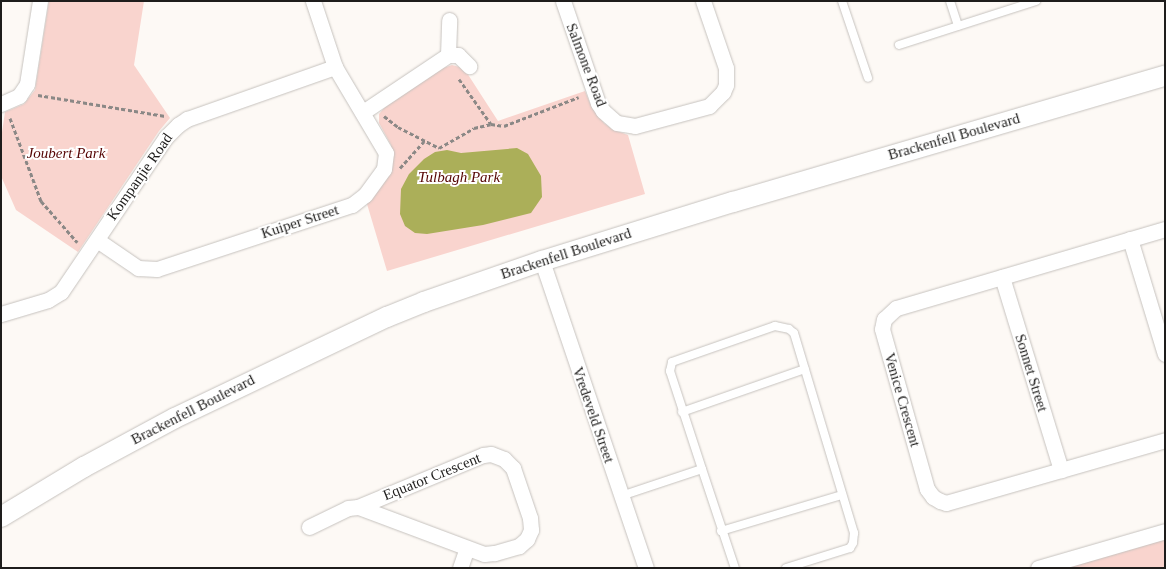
<!DOCTYPE html>
<style>
body{margin:0}
#map{position:relative;width:1166px;height:569px;overflow:hidden;background:#fdf9f5;font-family:"Times New Roman",serif}
div>[style]{position:absolute}
.green>*{inset:0;background:#f9d4ce}
.water>*{inset:0;background:#abaf59}
.path>*{height:3px;margin-top:-1.5px;transform-origin:0;background:repeating-linear-gradient(90deg,#8b8886 0 4px,transparent 0 6.5px)}
.roads{filter:drop-shadow(0 0 1px #c6c2be) drop-shadow(0 0 1px #c6c2be)}
.lane>*{height:8px;margin:-4px;padding:0 4px;transform-origin:4px;border-radius:4px;background:#fff}
.street>*{height:15px;margin:-7.5px;padding:0 7.5px;transform-origin:7.5px;border-radius:7.5px;background:#fff}
.secondary>*{height:20px;margin:-10px;padding:0 10px;transform-origin:10px;border-radius:10px;background:#fff}
span{translate:-50% -50%;white-space:nowrap;text-align:center;line-height:1.15;-webkit-text-stroke:4px #fff;paint-order:stroke}
.street-label{font-size:15px;color:#1e1d1c}
.park-label{font-size:15px;color:#560504;font-style:italic}
.frame{position:absolute;inset:0;border:2px solid #1e1d1c;pointer-events:none}
</style>
<div id="map">
<div class="green">
<i style="clip-path:polygon(49px 1px,144px 1px,134px 65px,170px 118px,159px 131px,78px 252px,16px 210px,1px 176px,1px 139px,5px 112px,24px 104px,35px 90px)"></i>
<i style="clip-path:polygon(452px 65px,463px 68px,467px 73px,498px 121px,585px 91px,592px 108px,604px 123px,612px 129px,628px 135px,645px 194px,387px 271px,367px 204px,390px 171px,392px 163px,391px 145px,379px 123px,379px 114px,385px 107px,443px 68px)"></i>
<i style="clip-path:polygon(1165px 537px,1165px 568px,1063px 568px)"></i>
</div>
<div class="water">
<i style="clip-path:polygon(517px 148px,528px 154px,541px 176px,542px 197px,531px 213px,483px 225px,427px 234px,415px 233px,405px 226px,400px 214px,401px 189px,409px 174px,424px 159px,435px 152px,447px 150px,461px 153px)"></i>
</div>
<div class="path">
<i style="left:459px;top:79px;width:55px;rotate:54.6deg"></i>
<i style="left:491px;top:124px;width:13px;rotate:9deg"></i>
<i style="left:504px;top:126px;width:80px;rotate:-21.1deg"></i>
<i style="left:38px;top:95px;width:129px;rotate:9.4deg"></i>
<i style="left:384px;top:116px;width:18px;rotate:38deg"></i>
<i style="left:398px;top:127px;width:46px;rotate:27.1deg"></i>
<i style="left:439px;top:148px;width:40px;rotate:-29.7deg"></i>
<i style="left:474px;top:128px;width:17px;rotate:-13deg"></i>
<i style="left:10px;top:118px;width:89px;rotate:69.5deg"></i>
<i style="left:41px;top:201px;width:55px;rotate:48.7deg"></i>
<i style="left:400px;top:168px;width:36px;rotate:-48deg"></i>
</div>
<div class="roads">
<div class="lane">
<i style="left:842px;top:1px;width:81px;rotate:71.3deg"></i>
<i style="left:950px;top:1px;width:26px;rotate:72deg"></i>
<i style="left:899px;top:45px;width:144px;rotate:-17.8deg"></i>
<i style="left:682px;top:412px;width:130px;rotate:-19.3deg"></i>
<i style="left:702px;top:469px;width:104px;rotate:71.6deg"></i>
<i style="left:621px;top:496px;width:85px;rotate:-18.4deg"></i>
<i style="left:702px;top:469px;width:103px;rotate:-108.1deg"></i>
<i style="left:670px;top:371px;width:9px;rotate:-77deg"></i>
<i style="left:672px;top:362px;width:109px;rotate:-19.3deg"></i>
<i style="left:775px;top:326px;width:14px;rotate:12deg"></i>
<i style="left:789px;top:329px;width:6px;rotate:39deg"></i>
<i style="left:794px;top:333px;width:209px;rotate:73.3deg"></i>
<i style="left:854px;top:533px;width:10px;rotate:96deg"></i>
<i style="left:853px;top:543px;width:6px;rotate:121deg"></i>
<i style="left:850px;top:548px;width:67px;rotate:162.6deg"></i>
<i style="left:721px;top:531px;width:126px;rotate:-16.6deg"></i>
</div>
<div class="street">
<i style="left:563px;top:1px;width:108px;rotate:71.1deg"></i>
<i style="left:598px;top:103px;width:9px;rotate:58deg"></i>
<i style="left:603px;top:111px;width:18px;rotate:41deg"></i>
<i style="left:617px;top:123px;width:18px;rotate:9deg"></i>
<i style="left:635px;top:126px;width:77px;rotate:-15.1deg"></i>
<i style="left:709px;top:106px;width:20px;rotate:-45deg"></i>
<i style="left:723px;top:92px;width:8px;rotate:-67deg"></i>
<i style="left:726px;top:85px;width:17px;rotate:-90deg"></i>
<i style="left:726px;top:68px;width:71px;rotate:-108.9deg"></i>
<i style="left:448px;top:55px;width:10px"></i>
<i style="left:458px;top:55px;width:16px;rotate:45deg"></i>
<i style="left:1px;top:104px;width:20px;rotate:-24deg"></i>
<i style="left:19px;top:96px;width:14px;rotate:-56deg"></i>
<i style="left:27px;top:84px;width:84px;rotate:-81.1deg"></i>
<i style="left:363px;top:112px;width:102px;rotate:-33.8deg"></i>
<i style="left:448px;top:55px;width:35px;rotate:-88deg"></i>
<i style="left:1165px;top:229px;width:280px;rotate:163.6deg"></i>
<i style="left:896px;top:308px;width:16px;rotate:137deg"></i>
<i style="left:884px;top:319px;width:10px;rotate:101deg"></i>
<i style="left:882px;top:329px;width:166px;rotate:74.3deg"></i>
<i style="left:927px;top:489px;width:10px;rotate:53deg"></i>
<i style="left:933px;top:497px;width:8px;rotate:30deg"></i>
<i style="left:940px;top:501px;width:6px;rotate:18deg"></i>
<i style="left:946px;top:503px;width:228px;rotate:-16deg"></i>
<i style="left:1130px;top:239px;width:120px;rotate:73.1deg"></i>
<i style="left:97px;top:240px;width:50px;rotate:34.3deg"></i>
<i style="left:138px;top:268px;width:19px;rotate:3deg"></i>
<i style="left:157px;top:269px;width:205px;rotate:-18.2deg"></i>
<i style="left:352px;top:205px;width:16px;rotate:-38deg"></i>
<i style="left:365px;top:195px;width:32px;rotate:-54deg"></i>
<i style="left:384px;top:169px;width:16px;rotate:-83deg"></i>
<i style="left:386px;top:153px;width:100px;rotate:-120.7deg"></i>
<i style="left:335px;top:67px;width:70px;rotate:-108.4deg"></i>
<i style="left:542px;top:261px;width:324px;rotate:71.3deg"></i>
<i style="left:1002px;top:277px;width:202px;rotate:73deg"></i>
<i style="left:1px;top:314px;width:49px;rotate:-16.6deg"></i>
<i style="left:48px;top:300px;width:15px;rotate:-32deg"></i>
<i style="left:61px;top:292px;width:187px;rotate:-55.9deg"></i>
<i style="left:166px;top:137px;width:17px;rotate:-45deg"></i>
<i style="left:178px;top:125px;width:11px;rotate:-34deg"></i>
<i style="left:187px;top:119px;width:157px;rotate:-19.4deg"></i>
<i style="left:309px;top:527px;width:43px;rotate:-26deg"></i>
<i style="left:348px;top:508px;width:10px;rotate:-6deg"></i>
<i style="left:358px;top:507px;width:135px;rotate:-22.6deg"></i>
<i style="left:483px;top:455px;width:8px;rotate:-7deg"></i>
<i style="left:491px;top:454px;width:14px;rotate:21deg"></i>
<i style="left:504px;top:459px;width:13px;rotate:45deg"></i>
<i style="left:513px;top:468px;width:53px;rotate:71.2deg"></i>
<i style="left:530px;top:518px;width:12px;rotate:85deg"></i>
<i style="left:531px;top:530px;width:10px;rotate:114deg"></i>
<i style="left:527px;top:539px;width:11px;rotate:139deg"></i>
<i style="left:519px;top:546px;width:26px;rotate:164deg"></i>
<i style="left:494px;top:553px;width:10px;rotate:174deg"></i>
<i style="left:484px;top:554px;width:134px;rotate:-159.5deg"></i>
<i style="left:460px;top:568px;width:21px;rotate:-71deg"></i>
<i style="left:1038px;top:568px;width:132px;rotate:-16.2deg"></i>
</div>
<div class="secondary">
<i style="left:1px;top:517px;width:97px;rotate:-31.1deg"></i>
<i style="left:84px;top:467px;width:103px;rotate:-28.3deg"></i>
<i style="left:175px;top:418px;width:235px;rotate:-25.5deg"></i>
<i style="left:387px;top:317px;width:40px;rotate:-22deg"></i>
<i style="left:424px;top:302px;width:125px;rotate:-19.2deg"></i>
<i style="left:542px;top:261px;width:200px;rotate:-17.2deg"></i>
<i style="left:733px;top:202px;width:450px;rotate:-16.3deg"></i>
</div>
</div>
<div class="street-label">
<span style="left:586px;top:65px;rotate:69deg">Salmone Road</span>
<span style="left:954px;top:137px;rotate:-16deg">Brackenfell Boulevard</span>
<span style="left:140px;top:177px;rotate:-55deg">Kompanjie Road</span>
<span style="left:300px;top:222px;rotate:-18deg">Kuiper Street</span>
<span style="left:566px;top:254px;rotate:-18deg">Brackenfell Boulevard</span>
<span style="left:1031px;top:373px;rotate:73deg">Sonnet Street</span>
<span style="left:902px;top:400px;rotate:74deg">Venice Crescent</span>
<span style="left:193px;top:410px;rotate:-27deg">Brackenfell Boulevard</span>
<span style="left:593px;top:415px;rotate:71deg">Vredeveld Street</span>
<span style="left:432px;top:477px;rotate:-22deg">Equator Crescent</span>
</div>
<div class="park-label">
<span style="left:66px;top:154px">Joubert Park</span>
<span style="left:459px;top:178px">Tulbagh Park</span>
</div>
<div class="frame"></div>
</div>
